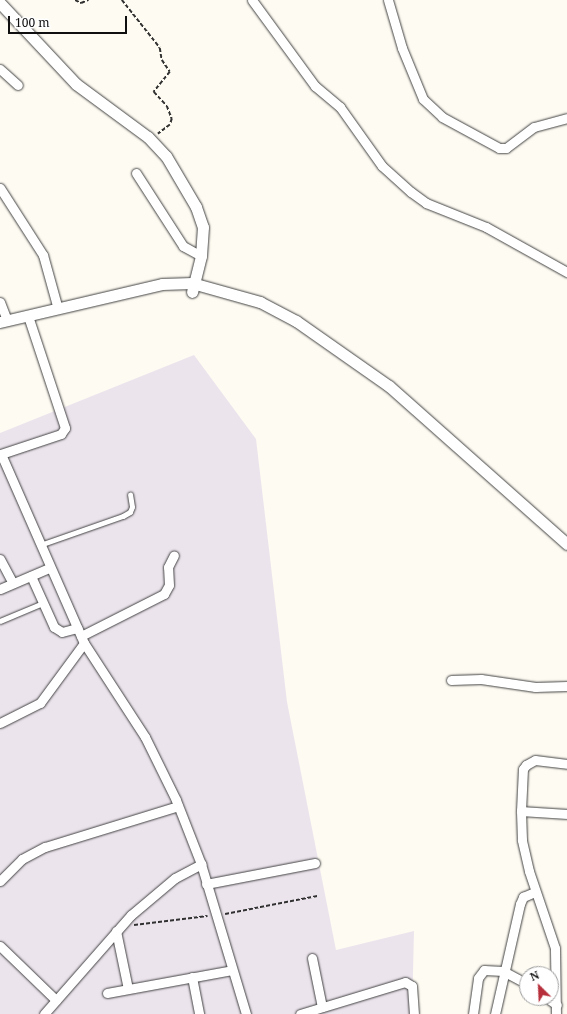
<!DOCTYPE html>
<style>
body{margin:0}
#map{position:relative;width:567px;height:1014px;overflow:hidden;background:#fefbf2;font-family:"Noto Serif",serif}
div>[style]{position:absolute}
.industrial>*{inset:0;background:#ece4ed}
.path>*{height:1.5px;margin-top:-0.75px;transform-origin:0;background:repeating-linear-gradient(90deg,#313131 0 4px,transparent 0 6px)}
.roads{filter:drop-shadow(0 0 1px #424242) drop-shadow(0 0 1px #424242)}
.service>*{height:4.5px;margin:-2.25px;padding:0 2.25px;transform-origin:2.25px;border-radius:2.25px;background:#fff}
.minor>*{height:9px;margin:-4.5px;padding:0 4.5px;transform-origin:4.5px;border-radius:4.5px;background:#fff}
.tertiary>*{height:11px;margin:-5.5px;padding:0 5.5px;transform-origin:5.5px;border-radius:5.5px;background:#fff}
span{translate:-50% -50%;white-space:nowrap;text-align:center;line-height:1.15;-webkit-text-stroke:4px #fff;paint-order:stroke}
.north{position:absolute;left:519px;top:966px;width:40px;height:40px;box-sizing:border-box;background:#fff;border:1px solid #9f9f9f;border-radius:50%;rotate:336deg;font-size:11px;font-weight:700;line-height:16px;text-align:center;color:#0f0f0f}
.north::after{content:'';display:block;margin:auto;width:14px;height:18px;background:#b72f3b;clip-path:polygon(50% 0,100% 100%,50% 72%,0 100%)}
.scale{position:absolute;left:8px;top:16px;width:119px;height:18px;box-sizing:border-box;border:2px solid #0f0f0f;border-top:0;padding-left:5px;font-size:12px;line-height:14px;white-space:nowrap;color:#0f0f0f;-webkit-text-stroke:3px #fff;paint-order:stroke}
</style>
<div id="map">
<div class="industrial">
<i style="clip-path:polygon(194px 355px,256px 439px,287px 702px,336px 950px,414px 931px,412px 1014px,0 1014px,0 433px)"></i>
</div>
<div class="path">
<i style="left:75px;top:0;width:7px;rotate:27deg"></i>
<i style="left:81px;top:3px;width:8px;rotate:-23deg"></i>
<i style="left:122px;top:0;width:61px;rotate:51.6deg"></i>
<i style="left:160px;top:48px;width:12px;rotate:81deg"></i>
<i style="left:162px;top:60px;width:14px;rotate:56deg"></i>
<i style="left:170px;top:72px;width:26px;rotate:129deg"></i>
<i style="left:154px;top:92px;width:19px;rotate:47deg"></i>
<i style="left:167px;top:106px;width:14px;rotate:69deg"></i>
<i style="left:172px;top:119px;width:6px;rotate:108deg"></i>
<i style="left:170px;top:125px;width:15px;rotate:143deg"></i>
<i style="left:225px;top:914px;width:94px;rotate:-11.1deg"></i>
<i style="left:134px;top:925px;width:74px;rotate:-7deg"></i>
</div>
<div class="roads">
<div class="service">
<i style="left:40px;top:545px;width:88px;rotate:-19.3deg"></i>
<i style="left:123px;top:516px;width:8px;rotate:-30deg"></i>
<i style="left:130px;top:512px;width:5px;rotate:-68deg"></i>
<i style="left:132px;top:507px;width:12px;rotate:-99deg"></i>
<i style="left:0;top:621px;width:47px;rotate:-22.7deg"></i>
</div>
<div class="minor">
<i style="left:252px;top:0;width:107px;rotate:53.8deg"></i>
<i style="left:315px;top:86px;width:33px;rotate:40deg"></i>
<i style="left:340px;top:107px;width:72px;rotate:54.6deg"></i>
<i style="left:382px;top:166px;width:39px;rotate:42deg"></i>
<i style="left:411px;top:192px;width:19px;rotate:36deg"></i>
<i style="left:426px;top:203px;width:65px;rotate:21.8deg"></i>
<i style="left:486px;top:227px;width:93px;rotate:29.1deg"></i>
<i style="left:388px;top:0;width:50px;rotate:73.7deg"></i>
<i style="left:402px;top:48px;width:55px;rotate:67.6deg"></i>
<i style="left:423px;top:99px;width:26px;rotate:43deg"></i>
<i style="left:442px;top:117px;width:65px;rotate:28.5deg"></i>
<i style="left:499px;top:148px;width:7px"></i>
<i style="left:506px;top:148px;width:35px;rotate:-37deg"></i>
<i style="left:534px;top:127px;width:34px;rotate:-15deg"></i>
<i style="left:0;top:69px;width:24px;rotate:42deg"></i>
<i style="left:136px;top:173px;width:87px;rotate:57.2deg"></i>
<i style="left:183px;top:246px;width:21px;rotate:29deg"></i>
<i style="left:0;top:188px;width:80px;rotate:57.3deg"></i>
<i style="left:43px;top:255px;width:56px;rotate:74.5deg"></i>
<i style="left:0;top:302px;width:19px;rotate:69deg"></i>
<i style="left:28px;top:316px;width:118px;rotate:71.7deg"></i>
<i style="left:65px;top:428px;width:7px;rotate:124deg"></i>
<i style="left:61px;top:434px;width:63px;rotate:161.6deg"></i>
<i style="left:1px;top:454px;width:206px;rotate:66.3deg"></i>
<i style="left:0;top:559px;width:27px;rotate:62deg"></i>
<i style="left:31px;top:576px;width:56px;rotate:65.7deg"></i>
<i style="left:54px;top:627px;width:9px;rotate:32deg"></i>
<i style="left:62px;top:632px;width:16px;rotate:-15deg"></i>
<i style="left:0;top:589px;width:53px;rotate:-23.2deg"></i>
<i style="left:81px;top:636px;width:93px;rotate:-26.8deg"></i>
<i style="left:164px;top:594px;width:10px;rotate:-61deg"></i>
<i style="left:169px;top:585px;width:18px;rotate:-93deg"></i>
<i style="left:168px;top:567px;width:13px;rotate:-63deg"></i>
<i style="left:451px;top:680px;width:30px;rotate:-2deg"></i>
<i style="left:481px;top:679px;width:55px;rotate:8.4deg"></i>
<i style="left:535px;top:687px;width:32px;rotate:-2deg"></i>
<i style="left:0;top:723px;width:45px;rotate:-26.6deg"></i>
<i style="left:40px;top:703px;width:74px;rotate:-53.7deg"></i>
<i style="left:84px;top:643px;width:112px;rotate:57deg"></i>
<i style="left:145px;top:737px;width:70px;rotate:63.8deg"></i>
<i style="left:176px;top:800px;width:69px;rotate:68.7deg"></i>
<i style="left:521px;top:811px;width:46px;rotate:3.7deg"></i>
<i style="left:0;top:881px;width:31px;rotate:-45deg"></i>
<i style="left:22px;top:859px;width:26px;rotate:-28deg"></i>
<i style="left:45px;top:847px;width:139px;rotate:-17.1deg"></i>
<i style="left:206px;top:884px;width:111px;rotate:-10.9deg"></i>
<i style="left:116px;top:931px;width:59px;rotate:78.3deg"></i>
<i style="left:0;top:946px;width:78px;rotate:44deg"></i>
<i style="left:312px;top:958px;width:50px;rotate:78.5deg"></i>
<i style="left:192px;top:977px;width:38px;rotate:79deg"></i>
<i style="left:107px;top:993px;width:127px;rotate:-10.4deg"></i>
<i style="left:547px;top:998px;width:12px;rotate:35deg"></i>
<i style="left:44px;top:1014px;width:132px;rotate:-48.7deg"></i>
<i style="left:131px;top:915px;width:57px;rotate:-40.1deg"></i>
<i style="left:175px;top:878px;width:30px;rotate:-28deg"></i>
<i style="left:201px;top:864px;width:157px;rotate:73.3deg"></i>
<i style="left:300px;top:1014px;width:110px;rotate:-16.9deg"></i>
<i style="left:405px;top:982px;width:8px;rotate:30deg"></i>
<i style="left:412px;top:986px;width:28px;rotate:86deg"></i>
<i style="left:473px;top:1014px;width:36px;rotate:-82deg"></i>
<i style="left:478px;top:978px;width:10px;rotate:-53deg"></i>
<i style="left:484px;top:970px;width:19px;rotate:3deg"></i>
<i style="left:503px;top:971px;width:27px;rotate:28deg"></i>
<i style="left:495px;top:1014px;width:113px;rotate:-77.2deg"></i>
<i style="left:520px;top:904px;width:8px;rotate:-67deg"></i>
<i style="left:523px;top:897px;width:13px;rotate:-23deg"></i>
<i style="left:556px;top:1014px;width:66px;rotate:-90.9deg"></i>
<i style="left:555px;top:948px;width:81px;rotate:-108.7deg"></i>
<i style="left:529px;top:871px;width:32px;rotate:-103deg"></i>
<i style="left:522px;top:840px;width:29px;rotate:-92deg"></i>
<i style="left:521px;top:811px;width:42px;rotate:-87.3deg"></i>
<i style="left:523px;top:769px;width:5px;rotate:-53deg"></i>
<i style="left:526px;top:765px;width:10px;rotate:-29deg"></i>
<i style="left:535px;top:760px;width:32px;rotate:7deg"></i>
</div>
<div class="tertiary">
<i style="left:0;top:3px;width:111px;rotate:46.8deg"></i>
<i style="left:76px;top:84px;width:89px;rotate:36.4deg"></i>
<i style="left:148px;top:137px;width:26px;rotate:47deg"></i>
<i style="left:166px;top:156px;width:59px;rotate:59.5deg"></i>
<i style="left:196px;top:207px;width:21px;rotate:71deg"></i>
<i style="left:203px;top:227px;width:29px;rotate:94deg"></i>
<i style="left:201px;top:256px;width:37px;rotate:104deg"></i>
<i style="left:0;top:322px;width:166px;rotate:-13.2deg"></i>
<i style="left:162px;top:284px;width:30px;rotate:-2deg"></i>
<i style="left:192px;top:283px;width:71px;rotate:15.6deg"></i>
<i style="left:260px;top:302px;width:41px;rotate:27.8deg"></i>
<i style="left:296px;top:321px;width:113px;rotate:35deg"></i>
<i style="left:389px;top:386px;width:238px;rotate:41.6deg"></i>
</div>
</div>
<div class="north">N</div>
<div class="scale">100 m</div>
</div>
